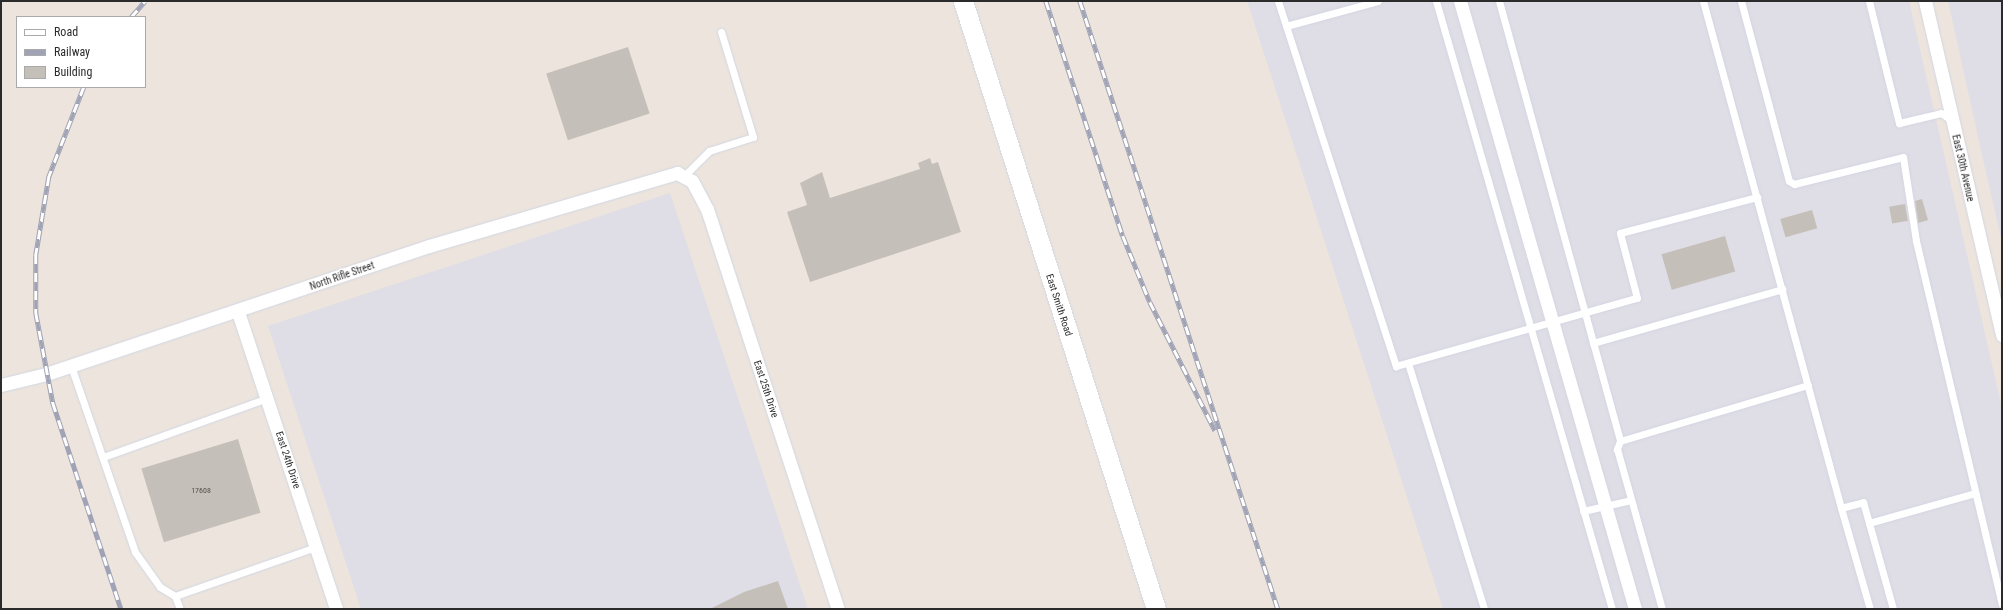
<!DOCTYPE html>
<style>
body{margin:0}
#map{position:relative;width:2003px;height:610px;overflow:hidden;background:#ede5dd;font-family:"Roboto Condensed",sans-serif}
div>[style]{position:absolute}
.industrial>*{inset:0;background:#dfdde5}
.building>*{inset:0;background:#c5bfb9;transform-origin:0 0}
.roads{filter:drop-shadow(0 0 1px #d2d6e3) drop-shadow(0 0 1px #d2d6e3)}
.lane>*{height:7px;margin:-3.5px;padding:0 3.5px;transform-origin:3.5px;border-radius:3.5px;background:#fff}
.street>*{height:13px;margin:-6.5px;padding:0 6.5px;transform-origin:6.5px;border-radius:6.5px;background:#fff}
.secondary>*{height:19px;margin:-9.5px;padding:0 9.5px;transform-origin:9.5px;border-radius:9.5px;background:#fff}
.rail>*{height:4.5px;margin-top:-2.25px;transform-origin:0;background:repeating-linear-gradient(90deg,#fff 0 9px,#a0a3b5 0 18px);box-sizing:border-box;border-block:1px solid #a0a3b5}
span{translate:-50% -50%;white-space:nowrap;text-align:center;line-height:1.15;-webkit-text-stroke:3.5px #fff;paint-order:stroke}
.number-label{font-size:8px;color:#52504e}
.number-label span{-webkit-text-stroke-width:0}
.street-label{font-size:10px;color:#2b2b2b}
.frame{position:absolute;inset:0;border:2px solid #2b2b2b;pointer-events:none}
.legend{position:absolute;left:16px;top:16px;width:130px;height:72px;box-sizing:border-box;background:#fff;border:1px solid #aaa;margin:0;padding:5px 7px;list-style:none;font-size:12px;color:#2b2b2b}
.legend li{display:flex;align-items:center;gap:8px;height:20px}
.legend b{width:20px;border:1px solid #aaa}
</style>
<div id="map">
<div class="industrial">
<i style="clip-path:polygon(1247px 1px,1909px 1px,2002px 408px,2002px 609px,1443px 609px)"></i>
<i style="clip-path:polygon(1948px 1px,2002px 1px,2002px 242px,1982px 155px)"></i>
<i style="clip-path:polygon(670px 193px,808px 609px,361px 609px,268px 326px)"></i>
</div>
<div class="building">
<i style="left:628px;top:47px;width:70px;height:86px;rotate:72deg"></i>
<i style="clip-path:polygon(930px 158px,932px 164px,938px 162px,961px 232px,810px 282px,787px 212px,807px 205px,800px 183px,822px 172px,830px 198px,920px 169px,918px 163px)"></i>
<i style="clip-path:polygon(1922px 199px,1928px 220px,1918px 223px,1915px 201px)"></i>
<i style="left:1905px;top:204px;width:17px;height:16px;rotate:80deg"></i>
<i style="left:1812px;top:210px;width:19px;height:33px;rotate:74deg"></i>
<i style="left:1725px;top:236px;width:37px;height:66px;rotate:74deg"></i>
<i style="left:238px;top:439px;width:77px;height:101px;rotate:73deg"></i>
<i style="clip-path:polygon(778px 581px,788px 609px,710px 609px,744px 592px)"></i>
</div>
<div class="roads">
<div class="lane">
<i style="left:1278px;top:1px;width:384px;rotate:72.1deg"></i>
<i style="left:1396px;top:366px;width:250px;rotate:-15.8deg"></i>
<i style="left:1637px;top:298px;width:67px;rotate:-104.7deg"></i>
<i style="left:1620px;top:233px;width:142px;rotate:-14.7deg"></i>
<i style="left:1436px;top:1px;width:633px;rotate:73.86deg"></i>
<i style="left:1499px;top:1px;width:456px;rotate:74.6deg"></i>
<i style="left:1620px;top:441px;width:196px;rotate:-16.6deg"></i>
<i style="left:1703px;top:1px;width:525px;rotate:74.77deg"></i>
<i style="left:1841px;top:508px;width:23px;rotate:-15deg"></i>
<i style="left:1863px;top:502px;width:22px;rotate:74deg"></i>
<i style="left:1741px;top:1px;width:186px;rotate:75.1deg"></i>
<i style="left:1789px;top:181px;width:6px;rotate:31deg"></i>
<i style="left:1794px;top:184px;width:112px;rotate:-13.9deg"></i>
<i style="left:1903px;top:157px;width:85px;rotate:81.2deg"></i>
<i style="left:1916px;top:241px;width:373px;rotate:76.7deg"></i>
<i style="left:1869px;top:1px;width:126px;rotate:76.2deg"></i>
<i style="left:1899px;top:123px;width:43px;rotate:-13.4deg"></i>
<i style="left:1941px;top:113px;width:12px;rotate:35deg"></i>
<i style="left:1286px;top:26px;width:95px;rotate:-15.2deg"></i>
<i style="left:685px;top:175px;width:34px;rotate:-45deg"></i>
<i style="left:709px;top:151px;width:46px;rotate:-17.7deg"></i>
<i style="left:753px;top:137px;width:110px;rotate:-106.9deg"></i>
<i style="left:1593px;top:343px;width:197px;rotate:-15.9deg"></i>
<i style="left:1408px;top:363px;width:257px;rotate:72.8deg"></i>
<i style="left:71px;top:366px;width:197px;rotate:71deg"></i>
<i style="left:135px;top:552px;width:43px;rotate:54.5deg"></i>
<i style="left:160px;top:587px;width:17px;rotate:31deg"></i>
<i style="left:1620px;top:441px;width:9px;rotate:111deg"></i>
<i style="left:1617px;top:449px;width:166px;rotate:74.3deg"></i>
<i style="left:103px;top:457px;width:175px;rotate:-19.7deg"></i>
<i style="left:1841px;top:508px;width:105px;rotate:74deg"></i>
<i style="left:1583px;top:511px;width:49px;rotate:-12.9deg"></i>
<i style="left:180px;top:609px;width:14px;rotate:-111deg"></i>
<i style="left:175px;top:596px;width:149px;rotate:-19.2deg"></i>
<i style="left:1893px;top:609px;width:89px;rotate:-105.6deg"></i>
<i style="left:1869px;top:523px;width:110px;rotate:-15.8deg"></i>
</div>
<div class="street">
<i style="left:1460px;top:1px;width:633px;rotate:73.94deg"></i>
<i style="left:1925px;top:1px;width:343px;rotate:77deg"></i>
<i style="left:238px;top:312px;width:313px;rotate:71.7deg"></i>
<i style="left:1px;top:385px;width:46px;rotate:-13.7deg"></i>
<i style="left:46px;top:374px;width:404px;rotate:-18.5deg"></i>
<i style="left:429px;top:246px;width:259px;rotate:-16.4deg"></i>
<i style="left:677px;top:173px;width:17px;rotate:28deg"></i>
<i style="left:692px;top:181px;width:32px;rotate:62deg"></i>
<i style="left:707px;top:209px;width:421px;rotate:71.9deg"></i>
</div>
<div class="secondary">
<i style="left:963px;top:1px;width:638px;rotate:72.39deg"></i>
</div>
</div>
<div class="rail">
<i style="left:1046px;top:1px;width:247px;rotate:71.9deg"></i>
<i style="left:1123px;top:236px;width:71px;rotate:67.8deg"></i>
<i style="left:1150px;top:302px;width:144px;rotate:63.1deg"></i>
<i style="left:1080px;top:1px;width:639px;rotate:71.96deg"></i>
<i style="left:131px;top:17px;width:21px;rotate:-49deg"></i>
<i style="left:84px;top:87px;width:97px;rotate:111.3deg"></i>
<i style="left:49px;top:177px;width:79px;rotate:99.5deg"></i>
<i style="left:36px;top:255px;width:58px;rotate:90deg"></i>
<i style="left:36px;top:313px;width:92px;rotate:79.3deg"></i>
<i style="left:53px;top:403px;width:217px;rotate:71.7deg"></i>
</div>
<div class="number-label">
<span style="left:201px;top:491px">17608</span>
</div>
<div class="street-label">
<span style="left:1963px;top:168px;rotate:77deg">East 30th Avenue</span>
<span style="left:342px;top:276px;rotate:-19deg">North Rifle Street</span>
<span style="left:1059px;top:305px;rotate:72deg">East Smith Road</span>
<span style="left:766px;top:389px;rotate:72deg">East 25th Drive</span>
<span style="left:288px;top:460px;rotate:72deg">East 24th Drive</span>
</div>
<div class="frame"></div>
<ul class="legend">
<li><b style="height:5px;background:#fff"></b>Road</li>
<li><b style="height:5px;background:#a0a3b5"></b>Railway</li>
<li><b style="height:11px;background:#c5bfb9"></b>Building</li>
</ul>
</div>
